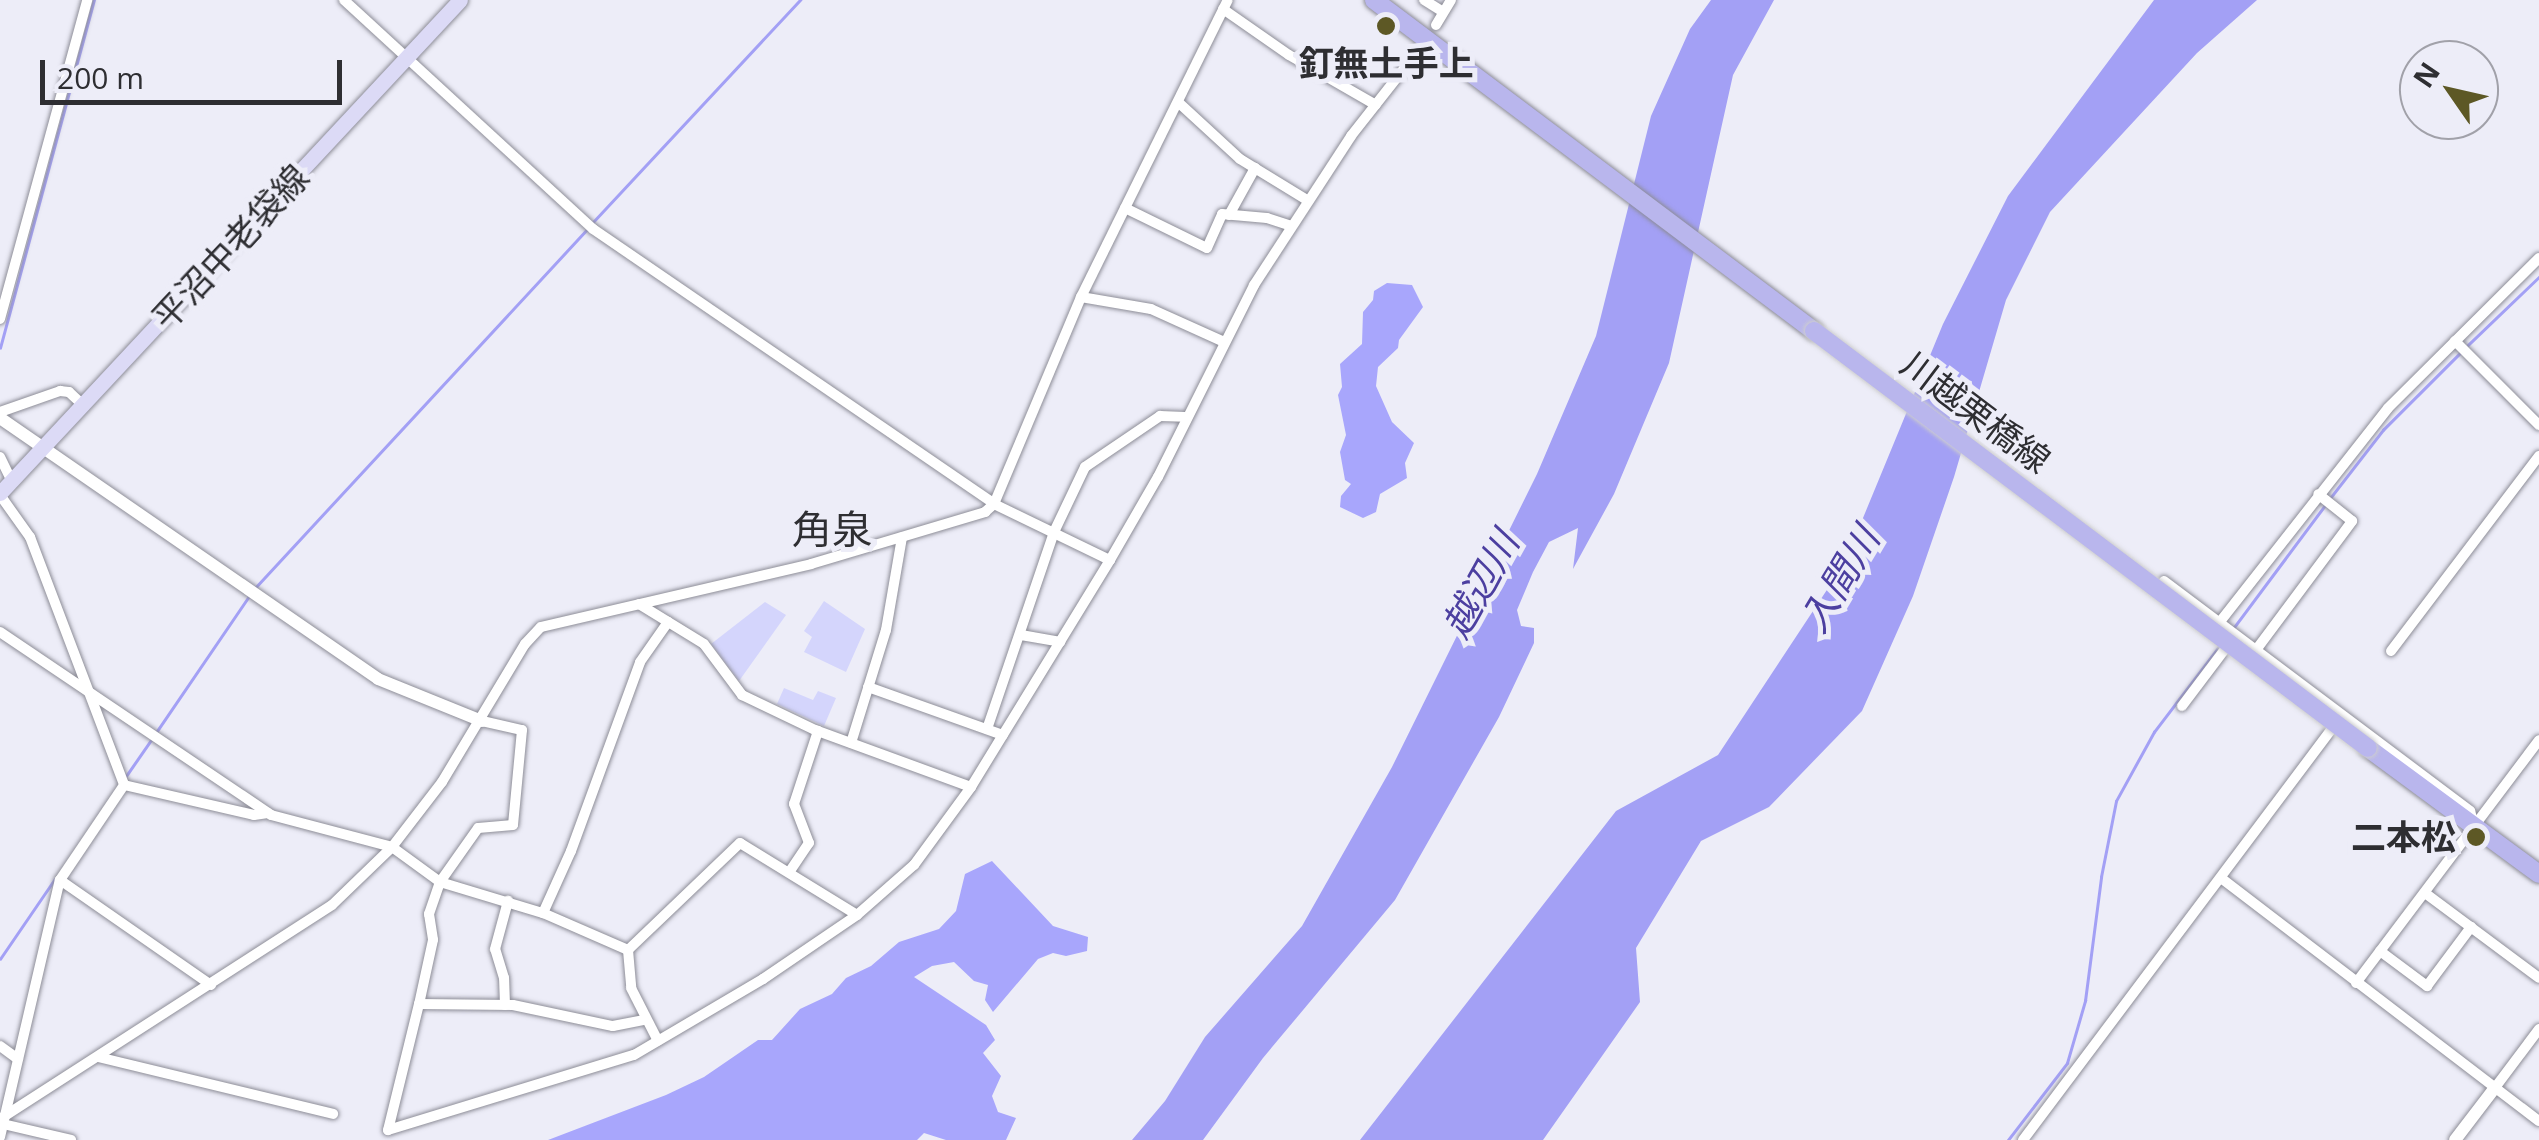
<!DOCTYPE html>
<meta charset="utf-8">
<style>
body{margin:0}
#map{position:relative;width:2539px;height:1140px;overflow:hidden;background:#ededf8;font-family:"Open Sans","Noto Sans JP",sans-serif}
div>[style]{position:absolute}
.green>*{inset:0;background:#d4d5fc}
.forest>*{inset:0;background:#a8a6fc}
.water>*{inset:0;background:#a3a0f5}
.stream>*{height:2.5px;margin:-1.25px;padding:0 1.25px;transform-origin:1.25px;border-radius:1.25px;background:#a3a0f5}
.roads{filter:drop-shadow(0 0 2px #8d8d97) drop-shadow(0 0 2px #8d8d97)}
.minor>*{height:10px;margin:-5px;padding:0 5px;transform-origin:5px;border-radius:5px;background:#fff}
.tertiary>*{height:12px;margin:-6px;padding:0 6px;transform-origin:6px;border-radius:6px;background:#fff}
.secondary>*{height:15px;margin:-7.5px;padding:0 7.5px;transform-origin:7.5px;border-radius:7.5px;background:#dcdaf6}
.primary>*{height:18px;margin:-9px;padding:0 9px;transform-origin:9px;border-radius:9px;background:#b9b6ed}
.bridges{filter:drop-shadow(0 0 2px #cdcdce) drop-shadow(0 0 2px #cdcdce)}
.primary-bridge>*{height:18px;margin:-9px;padding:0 9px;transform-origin:9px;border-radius:9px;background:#b9b6ed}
.dots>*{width:28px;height:28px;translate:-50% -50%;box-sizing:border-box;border:5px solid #ededf8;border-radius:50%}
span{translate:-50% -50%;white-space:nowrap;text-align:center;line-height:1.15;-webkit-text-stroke:10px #ededf8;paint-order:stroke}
.poi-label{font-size:35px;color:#2e2e32;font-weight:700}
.right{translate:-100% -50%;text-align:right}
.street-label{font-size:35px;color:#2e2e32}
.water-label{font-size:38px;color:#4c3fa0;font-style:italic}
.quarter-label{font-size:40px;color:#2e2e32}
.north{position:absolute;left:2399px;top:40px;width:100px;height:100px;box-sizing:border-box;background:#ededf8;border:2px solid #a1a1a9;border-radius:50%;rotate:304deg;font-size:28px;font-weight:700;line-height:40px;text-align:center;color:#2e2e32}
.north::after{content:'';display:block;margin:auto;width:35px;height:45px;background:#5d5825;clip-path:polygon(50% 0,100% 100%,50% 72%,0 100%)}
.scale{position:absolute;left:40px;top:60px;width:302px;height:45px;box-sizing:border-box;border:5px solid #2e2e32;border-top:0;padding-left:12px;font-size:30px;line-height:35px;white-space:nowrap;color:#2e2e32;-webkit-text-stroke:8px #ededf8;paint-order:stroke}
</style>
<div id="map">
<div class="green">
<i style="clip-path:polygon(824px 601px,865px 629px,846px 672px,804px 652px,812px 637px,804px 631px)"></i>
<i style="clip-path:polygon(765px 602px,786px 615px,739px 681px,711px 644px)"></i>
<i style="clip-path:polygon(784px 688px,813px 700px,818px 691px,836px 698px,824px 726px,777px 704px)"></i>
</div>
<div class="forest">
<i style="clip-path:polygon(1387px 283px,1412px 285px,1423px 307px,1399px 340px,1398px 348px,1378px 367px,1376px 386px,1392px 422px,1414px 443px,1405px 463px,1407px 478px,1380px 494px,1376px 512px,1363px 518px,1340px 507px,1341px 496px,1351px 484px,1345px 480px,1340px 452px,1346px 435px,1338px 395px,1342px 387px,1340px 364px,1362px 344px,1363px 312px,1373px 300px,1374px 291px)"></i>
<i style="clip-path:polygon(992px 861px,1053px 926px,1088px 937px,1087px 951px,1066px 956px,1053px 953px,1038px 959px,993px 1012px,985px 1000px,988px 985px,974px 981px,954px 962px,932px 966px,914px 977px,986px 1025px,995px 1040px,983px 1053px,1001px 1076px,992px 1096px,998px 1112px,1016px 1118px,1006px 1140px,946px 1140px,924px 1133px,917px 1140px,548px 1140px,666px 1095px,704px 1077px,758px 1040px,772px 1040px,800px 1009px,832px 994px,846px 978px,871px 966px,899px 942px,939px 929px,956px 911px,965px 874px)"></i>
</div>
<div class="water">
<i style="clip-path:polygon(1711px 0,1774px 0,1733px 75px,1669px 363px,1614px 494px,1573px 569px,1578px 528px,1549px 542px,1533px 572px,1517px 610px,1521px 626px,1534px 628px,1534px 643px,1499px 717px,1395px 900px,1263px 1058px,1203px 1140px,1132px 1140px,1165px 1101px,1205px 1037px,1302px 926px,1392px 767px,1537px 474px,1596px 336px,1651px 116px,1690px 29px)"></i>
<i style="clip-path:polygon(2154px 0,2257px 0,2197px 53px,2050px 212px,2006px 300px,1954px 477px,1913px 596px,1862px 711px,1769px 807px,1701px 841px,1636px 948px,1640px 1002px,1543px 1140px,1360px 1140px,1616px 811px,1718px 755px,1844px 564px,1943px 324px,2008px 196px)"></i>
</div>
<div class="stream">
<i style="left:593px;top:222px;width:304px;rotate:-47deg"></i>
<i style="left:2468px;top:345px;width:98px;rotate:-43.8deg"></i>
<i style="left:0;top:348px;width:360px;rotate:-74.9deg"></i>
<i style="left:2331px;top:497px;width:85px;rotate:-52.2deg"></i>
<i style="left:2383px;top:430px;width:112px;rotate:-45deg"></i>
<i style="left:254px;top:589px;width:492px;rotate:-47.2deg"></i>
<i style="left:2232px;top:630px;width:157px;rotate:-53.3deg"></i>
<i style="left:155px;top:734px;width:167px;rotate:-55.7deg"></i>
<i style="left:124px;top:779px;width:47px;rotate:-55.3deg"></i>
<i style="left:0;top:959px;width:96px;rotate:-55.6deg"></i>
<i style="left:2008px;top:1140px;width:97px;rotate:-52.5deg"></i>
<i style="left:2067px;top:1063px;width:65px;rotate:-73.8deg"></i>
<i style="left:2085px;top:1001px;width:125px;rotate:-82.6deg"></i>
<i style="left:2101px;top:877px;width:77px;rotate:-78.8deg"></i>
<i style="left:2116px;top:801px;width:79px;rotate:-61.2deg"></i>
<i style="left:2154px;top:732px;width:106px;rotate:-52.7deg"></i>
</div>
<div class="roads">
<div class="minor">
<i style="left:344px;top:0;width:338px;rotate:42.6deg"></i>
<i style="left:593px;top:229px;width:486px;rotate:34.4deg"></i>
<i style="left:994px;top:504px;width:129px;rotate:25.8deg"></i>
<i style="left:1424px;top:0;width:22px;rotate:32deg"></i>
<i style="left:1223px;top:9px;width:80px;rotate:34.9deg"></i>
<i style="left:1289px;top:55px;width:100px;rotate:29.9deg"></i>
<i style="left:1436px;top:25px;width:29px;rotate:-59deg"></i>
<i style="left:1178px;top:102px;width:84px;rotate:42.6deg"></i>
<i style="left:1240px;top:159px;width:79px;rotate:31.5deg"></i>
<i style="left:1125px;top:208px;width:91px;rotate:26deg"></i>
<i style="left:1207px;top:248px;width:37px;rotate:-66deg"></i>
<i style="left:1222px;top:214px;width:45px;rotate:5.1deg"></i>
<i style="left:1267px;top:218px;width:25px;rotate:18deg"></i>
<i style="left:1229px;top:215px;width:54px;rotate:-61deg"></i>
<i style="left:1081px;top:297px;width:71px;rotate:9.7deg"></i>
<i style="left:1151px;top:309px;width:80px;rotate:24.3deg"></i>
<i style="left:0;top:319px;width:331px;rotate:-74.7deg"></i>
<i style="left:2455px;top:341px;width:119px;rotate:45deg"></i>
<i style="left:0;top:412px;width:64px;rotate:-19.3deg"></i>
<i style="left:60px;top:391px;width:9px;rotate:6deg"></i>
<i style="left:69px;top:392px;width:21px;rotate:43deg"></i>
<i style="left:0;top:457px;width:28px;rotate:64deg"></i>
<i style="left:0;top:495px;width:52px;rotate:54.5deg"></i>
<i style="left:30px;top:537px;width:265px;rotate:69.2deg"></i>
<i style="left:2164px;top:581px;width:383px;rotate:36.9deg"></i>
<i style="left:2470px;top:811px;width:15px;rotate:74deg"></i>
<i style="left:639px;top:604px;width:76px;rotate:31.6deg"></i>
<i style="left:704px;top:644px;width:64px;rotate:53.3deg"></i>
<i style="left:742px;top:695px;width:81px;rotate:25.6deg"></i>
<i style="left:815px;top:730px;width:166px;rotate:20.1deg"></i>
<i style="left:2219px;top:623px;width:273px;rotate:-51.8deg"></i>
<i style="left:2388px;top:408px;width:213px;rotate:-44.8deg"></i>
<i style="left:0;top:632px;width:327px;rotate:34deg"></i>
<i style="left:271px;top:815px;width:125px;rotate:14.8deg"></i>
<i style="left:392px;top:847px;width:59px;rotate:36.1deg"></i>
<i style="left:440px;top:882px;width:108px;rotate:16.8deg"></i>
<i style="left:543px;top:913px;width:93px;rotate:23.5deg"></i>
<i style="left:628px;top:950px;width:38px;rotate:85deg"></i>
<i style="left:631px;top:988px;width:59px;rotate:63deg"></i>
<i style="left:1021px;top:635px;width:40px;rotate:10deg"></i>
<i style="left:2256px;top:650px;width:161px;rotate:-53.3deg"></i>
<i style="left:2352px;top:521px;width:43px;rotate:-141.5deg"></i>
<i style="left:2391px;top:651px;width:245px;rotate:-52.8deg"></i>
<i style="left:868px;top:687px;width:143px;rotate:19.6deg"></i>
<i style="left:2182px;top:706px;width:83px;rotate:-52.9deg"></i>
<i style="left:482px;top:721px;width:41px;rotate:12.7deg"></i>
<i style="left:522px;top:730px;width:95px;rotate:95.4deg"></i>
<i style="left:513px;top:825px;width:35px;rotate:175deg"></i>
<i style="left:478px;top:828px;width:66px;rotate:125.1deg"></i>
<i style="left:440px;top:882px;width:34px;rotate:109deg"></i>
<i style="left:429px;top:914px;width:26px;rotate:81deg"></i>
<i style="left:433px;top:940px;width:66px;rotate:102.3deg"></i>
<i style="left:419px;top:1004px;width:130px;rotate:103.8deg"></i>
<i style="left:388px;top:1130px;width:257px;rotate:-17deg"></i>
<i style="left:634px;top:1055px;width:150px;rotate:-30.5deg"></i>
<i style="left:763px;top:979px;width:114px;rotate:-34.2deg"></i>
<i style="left:857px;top:915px;width:76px;rotate:-41.3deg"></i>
<i style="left:914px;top:865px;width:97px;rotate:-53.8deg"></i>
<i style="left:971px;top:787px;width:266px;rotate:-58.5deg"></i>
<i style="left:1110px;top:560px;width:96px;rotate:-60deg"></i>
<i style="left:1158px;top:477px;width:215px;rotate:-63.4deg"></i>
<i style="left:1254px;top:285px;width:178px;rotate:-56.9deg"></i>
<i style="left:1351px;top:136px;width:108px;rotate:-51.8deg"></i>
<i style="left:987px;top:729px;width:208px;rotate:-71.2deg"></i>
<i style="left:1054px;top:532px;width:72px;rotate:-64.5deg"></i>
<i style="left:1085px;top:467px;width:91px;rotate:-34.2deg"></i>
<i style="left:1160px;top:416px;width:25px;rotate:2deg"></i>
<i style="left:851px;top:743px;width:118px;rotate:-72.8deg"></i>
<i style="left:886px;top:630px;width:94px;rotate:-80.2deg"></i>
<i style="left:124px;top:785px;width:133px;rotate:13deg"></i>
<i style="left:254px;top:815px;width:14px;rotate:-8deg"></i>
<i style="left:790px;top:871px;width:34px;rotate:-56deg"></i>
<i style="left:809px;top:843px;width:42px;rotate:-111deg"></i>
<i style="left:794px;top:804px;width:77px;rotate:-71.8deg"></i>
<i style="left:2221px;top:878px;width:400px;rotate:37.4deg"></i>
<i style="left:60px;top:880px;width:115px;rotate:-56deg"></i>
<i style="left:2425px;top:893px;width:142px;rotate:36.7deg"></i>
<i style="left:543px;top:913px;width:68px;rotate:-65.7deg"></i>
<i style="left:571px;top:851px;width:201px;rotate:-69.9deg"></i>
<i style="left:640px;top:662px;width:49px;rotate:-55deg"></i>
<i style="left:628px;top:950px;width:155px;rotate:-43.7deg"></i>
<i style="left:740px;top:843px;width:137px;rotate:31.6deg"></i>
<i style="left:2380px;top:951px;width:59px;rotate:36.7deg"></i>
<i style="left:2427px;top:986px;width:74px;rotate:-53.3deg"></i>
<i style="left:2356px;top:983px;width:304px;rotate:-53deg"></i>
<i style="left:419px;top:1004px;width:94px;rotate:0.6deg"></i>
<i style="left:513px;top:1005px;width:102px;rotate:11.9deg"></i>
<i style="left:613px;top:1026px;width:32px;rotate:-11deg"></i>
<i style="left:505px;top:1005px;width:27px;rotate:-92deg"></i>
<i style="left:504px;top:978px;width:30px;rotate:-107deg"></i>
<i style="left:495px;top:949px;width:50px;rotate:-74.8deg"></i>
<i style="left:0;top:1046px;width:22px;rotate:36deg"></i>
<i style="left:98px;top:1057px;width:242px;rotate:13.6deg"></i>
<i style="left:2494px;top:1089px;width:75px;rotate:-53.1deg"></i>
<i style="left:0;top:1119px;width:395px;rotate:-32.8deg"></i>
<i style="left:332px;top:905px;width:83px;rotate:-44deg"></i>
<i style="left:392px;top:847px;width:82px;rotate:-52.4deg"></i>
<i style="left:442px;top:782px;width:161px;rotate:-59deg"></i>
<i style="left:525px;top:644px;width:23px;rotate:-47deg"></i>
<i style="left:541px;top:627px;width:277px;rotate:-13.1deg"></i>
<i style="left:811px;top:564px;width:182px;rotate:-16.6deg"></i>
<i style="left:985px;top:512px;width:12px;rotate:-42deg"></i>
<i style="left:994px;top:504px;width:225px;rotate:-67.2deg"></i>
<i style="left:1081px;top:297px;width:331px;rotate:-63.7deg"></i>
<i style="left:3px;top:1124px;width:70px;rotate:13.2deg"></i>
<i style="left:0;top:1137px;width:264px;rotate:-76.9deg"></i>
<i style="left:60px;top:880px;width:184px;rotate:34.8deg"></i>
<i style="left:2023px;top:1140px;width:513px;rotate:-53.09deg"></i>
</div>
<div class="tertiary">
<i style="left:0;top:418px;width:459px;rotate:34.6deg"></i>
<i style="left:378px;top:679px;width:112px;rotate:22deg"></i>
<i style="left:2455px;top:1140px;width:64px;rotate:-52.6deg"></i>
</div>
<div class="secondary">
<i style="left:0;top:493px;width:674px;rotate:-46.98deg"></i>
</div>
<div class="primary">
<i style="left:1374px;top:0;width:551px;rotate:36.95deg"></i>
<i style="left:2368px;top:748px;width:212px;rotate:36.4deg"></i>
</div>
</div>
<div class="bridges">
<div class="primary-bridge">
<i style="left:1814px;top:331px;width:693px;rotate:36.97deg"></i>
</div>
</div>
<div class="dots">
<i style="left:1386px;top:26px;background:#5d5825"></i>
<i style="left:2476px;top:837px;background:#5d5825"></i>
</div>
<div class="poi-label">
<span style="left:1386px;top:63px">釘無土手上</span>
<span class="right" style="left:2456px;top:837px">二本松</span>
</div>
<div class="street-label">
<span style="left:230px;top:247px;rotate:-47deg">平沼中老袋線</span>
<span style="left:1976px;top:412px;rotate:37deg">川越栗橋線</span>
</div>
<div class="water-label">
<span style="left:1839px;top:579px;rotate:-59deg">入間川</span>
<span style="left:1480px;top:584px;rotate:-61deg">越辺川</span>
</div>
<div class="quarter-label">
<span style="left:832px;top:529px">角泉</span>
</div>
<div class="north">N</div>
<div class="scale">200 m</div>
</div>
